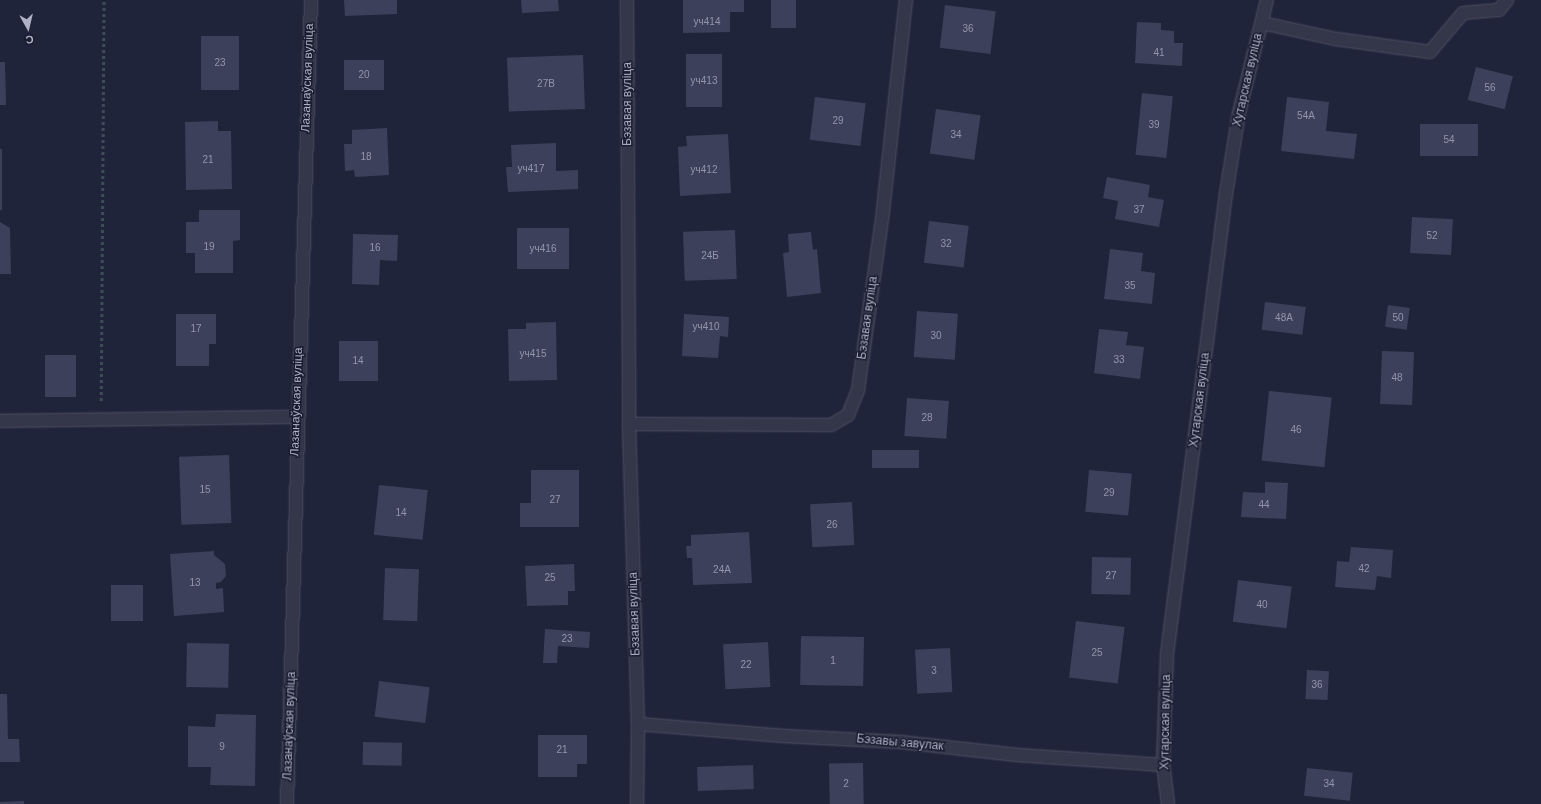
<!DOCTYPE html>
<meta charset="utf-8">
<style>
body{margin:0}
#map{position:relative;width:1541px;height:804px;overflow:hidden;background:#20243a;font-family:Helvetica,sans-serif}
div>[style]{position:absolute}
.building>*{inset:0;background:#3c405a;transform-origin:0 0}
.path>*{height:2.5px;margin-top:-1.25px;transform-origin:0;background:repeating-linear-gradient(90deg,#3d4d55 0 3px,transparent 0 6px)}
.roads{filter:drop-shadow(0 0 1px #4f5165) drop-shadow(0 0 1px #4f5165)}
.service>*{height:12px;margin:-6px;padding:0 6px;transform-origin:6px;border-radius:6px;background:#34374a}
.minor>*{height:12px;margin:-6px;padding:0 6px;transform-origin:6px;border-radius:6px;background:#34374a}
span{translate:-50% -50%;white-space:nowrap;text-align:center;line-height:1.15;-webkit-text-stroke:3px #191c2f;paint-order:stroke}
.number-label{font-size:10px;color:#9295ab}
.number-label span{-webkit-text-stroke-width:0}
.street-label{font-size:12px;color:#afb1c6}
.north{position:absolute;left:8px;top:8px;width:40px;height:40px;-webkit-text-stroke:3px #191c2f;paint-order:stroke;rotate:172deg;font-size:11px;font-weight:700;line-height:16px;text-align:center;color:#afb1c6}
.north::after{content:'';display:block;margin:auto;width:14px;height:18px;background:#afb1c6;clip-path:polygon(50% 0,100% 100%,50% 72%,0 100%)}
</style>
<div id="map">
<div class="building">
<i style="clip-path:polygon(344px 0,397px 0,397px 14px,345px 16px)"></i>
<i style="clip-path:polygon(521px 0,558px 0,559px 11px,522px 13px)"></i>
<i style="clip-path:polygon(683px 0,744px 0,744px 12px,730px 12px,730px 32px,683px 33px)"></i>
<i style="left:771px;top:0;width:25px;height:28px"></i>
<i style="left:945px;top:5px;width:51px;height:43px;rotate:7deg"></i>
<i style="clip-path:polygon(1137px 22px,1161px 23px,1161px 30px,1174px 31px,1174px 43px,1183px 43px,1182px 66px,1135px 63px)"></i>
<i style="left:201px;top:36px;width:38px;height:54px"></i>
<i style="left:686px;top:54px;width:36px;height:53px"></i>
<i style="left:583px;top:55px;width:54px;height:76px;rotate:88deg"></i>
<i style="left:344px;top:60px;width:40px;height:30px"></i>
<i style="clip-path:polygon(0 62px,5px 62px,6px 105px,0 105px)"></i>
<i style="left:1476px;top:67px;width:38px;height:34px;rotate:14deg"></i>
<i style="left:1142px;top:93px;width:31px;height:62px;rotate:6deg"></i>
<i style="left:815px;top:97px;width:51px;height:43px;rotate:7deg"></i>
<i style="clip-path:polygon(1287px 97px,1329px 102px,1326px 131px,1357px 134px,1354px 159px,1281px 151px)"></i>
<i style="left:936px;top:109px;width:45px;height:45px;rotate:8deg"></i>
<i style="clip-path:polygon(218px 121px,218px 131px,231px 131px,232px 189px,186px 190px,185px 122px)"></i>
<i style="left:1420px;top:124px;width:58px;height:32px"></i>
<i style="clip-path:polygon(387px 128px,389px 175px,355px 177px,354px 170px,345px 171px,344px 144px,352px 144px,352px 130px)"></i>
<i style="clip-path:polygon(728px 134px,731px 193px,680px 196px,678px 147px,687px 146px,686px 136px)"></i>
<i style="clip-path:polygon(556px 143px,556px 171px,578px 170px,578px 189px,508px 192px,506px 167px,512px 167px,511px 145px)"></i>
<i style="left:0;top:149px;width:2px;height:61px"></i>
<i style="clip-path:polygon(1107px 177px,1150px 185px,1148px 197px,1164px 200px,1159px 227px,1115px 219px,1118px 201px,1103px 198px)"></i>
<i style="clip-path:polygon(199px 210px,240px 210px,240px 240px,233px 241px,233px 273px,195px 273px,195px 253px,186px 253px,186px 222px,199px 222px)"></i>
<i style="left:1412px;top:217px;width:41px;height:36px;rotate:3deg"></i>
<i style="left:929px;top:221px;width:40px;height:42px;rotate:7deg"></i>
<i style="clip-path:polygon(0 222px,10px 228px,11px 274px,0 274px)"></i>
<i style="left:517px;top:228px;width:52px;height:41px"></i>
<i style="left:735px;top:230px;width:49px;height:52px;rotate:88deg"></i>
<i style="clip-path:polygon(811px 232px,813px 250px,817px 249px,821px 293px,787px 297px,783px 253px,789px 252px,788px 234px)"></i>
<i style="clip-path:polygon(353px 234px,398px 235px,397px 261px,380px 260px,379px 285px,352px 284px)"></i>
<i style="clip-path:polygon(1110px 249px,1143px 253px,1141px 271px,1155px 273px,1152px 304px,1104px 299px)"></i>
<i style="left:1265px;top:302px;width:41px;height:28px;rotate:7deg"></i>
<i style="left:1388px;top:305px;width:22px;height:22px;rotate:8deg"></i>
<i style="left:917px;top:311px;width:41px;height:46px;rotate:4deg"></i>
<i style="clip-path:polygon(176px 314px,216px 314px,216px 344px,209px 344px,209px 366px,176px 366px)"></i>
<i style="clip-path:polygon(684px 314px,729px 317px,728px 337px,720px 336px,718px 358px,682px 356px)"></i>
<i style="clip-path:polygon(556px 322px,557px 380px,509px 381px,508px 329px,526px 329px,526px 323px)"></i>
<i style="clip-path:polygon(1099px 329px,1128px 332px,1126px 345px,1144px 347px,1140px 379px,1094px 373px)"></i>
<i style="left:339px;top:341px;width:39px;height:40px"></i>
<i style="left:1382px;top:351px;width:32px;height:53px;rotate:2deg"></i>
<i style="left:45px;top:355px;width:31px;height:42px"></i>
<i style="left:1269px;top:391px;width:63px;height:70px;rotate:6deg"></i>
<i style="left:907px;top:398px;width:42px;height:38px;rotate:4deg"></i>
<i style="left:872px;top:450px;width:47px;height:18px"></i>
<i style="left:229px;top:455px;width:68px;height:50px;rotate:88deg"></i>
<i style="clip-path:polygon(531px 470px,579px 470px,579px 527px,520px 527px,520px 503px,531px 503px)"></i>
<i style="left:1089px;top:470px;width:43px;height:42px;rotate:5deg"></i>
<i style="clip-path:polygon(1265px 482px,1288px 483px,1286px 519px,1241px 517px,1243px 492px,1265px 493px)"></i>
<i style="left:379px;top:485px;width:49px;height:50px;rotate:6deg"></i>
<i style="left:852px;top:502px;width:43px;height:42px;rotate:87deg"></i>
<i style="clip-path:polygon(749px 532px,752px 583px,693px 585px,692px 558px,687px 558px,686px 546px,691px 546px,691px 535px)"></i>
<i style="clip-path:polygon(1351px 547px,1393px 550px,1391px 578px,1377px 576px,1375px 590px,1335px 587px,1337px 561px,1349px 562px)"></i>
<i style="clip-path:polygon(214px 551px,214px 555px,225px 564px,226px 576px,221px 582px,216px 583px,216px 589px,223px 588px,224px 612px,174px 616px,170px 554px)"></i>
<i style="left:1092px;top:557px;width:39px;height:37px;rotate:1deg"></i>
<i style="clip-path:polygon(574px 564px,575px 591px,568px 591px,568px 605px,527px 606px,525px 566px)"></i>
<i style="left:385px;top:568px;width:34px;height:52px;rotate:2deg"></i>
<i style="left:1238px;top:580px;width:54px;height:42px;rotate:7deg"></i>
<i style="left:143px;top:585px;width:36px;height:32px;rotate:90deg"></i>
<i style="left:1076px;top:621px;width:49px;height:57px;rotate:7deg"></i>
<i style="clip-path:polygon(545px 629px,590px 632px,589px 648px,558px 646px,557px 663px,543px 663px)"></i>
<i style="left:801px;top:636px;width:63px;height:49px;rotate:1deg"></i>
<i style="left:768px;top:642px;width:45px;height:45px;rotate:87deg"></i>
<i style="left:187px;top:643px;width:42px;height:44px;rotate:1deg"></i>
<i style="left:950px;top:648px;width:44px;height:35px;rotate:87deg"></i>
<i style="left:1307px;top:670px;width:22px;height:29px;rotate:3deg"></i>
<i style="left:379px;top:681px;width:51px;height:36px;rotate:7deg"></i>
<i style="clip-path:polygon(0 694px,7px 694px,8px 739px,19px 739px,20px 762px,0 762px)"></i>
<i style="clip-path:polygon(216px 714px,256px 715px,255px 786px,210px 785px,211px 767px,188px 767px,188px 726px,215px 727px)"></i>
<i style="clip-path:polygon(538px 735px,587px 735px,587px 764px,577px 764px,577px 777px,538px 777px)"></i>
<i style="left:363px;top:742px;width:39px;height:23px;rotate:1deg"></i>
<i style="left:863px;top:763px;width:41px;height:34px;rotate:89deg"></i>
<i style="left:753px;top:765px;width:24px;height:56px;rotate:88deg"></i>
<i style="left:1307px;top:768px;width:46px;height:28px;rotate:6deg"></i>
<i style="clip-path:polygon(24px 801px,24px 804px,0 804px,0 802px)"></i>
</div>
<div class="path">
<i style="left:101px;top:401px;width:401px;rotate:-89.6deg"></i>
</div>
<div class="roads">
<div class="service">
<i style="left:1262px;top:23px;width:76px;rotate:12.2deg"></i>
<i style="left:1336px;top:39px;width:95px;rotate:7.9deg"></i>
<i style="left:1430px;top:52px;width:51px;rotate:-49.8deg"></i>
<i style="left:1463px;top:13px;width:36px;rotate:-5deg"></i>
<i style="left:1499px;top:10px;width:13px;rotate:-51deg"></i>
<i style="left:0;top:421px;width:297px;rotate:-0.8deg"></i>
</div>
<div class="minor">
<i style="left:627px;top:0;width:424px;rotate:89.7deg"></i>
<i style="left:629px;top:424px;width:300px;rotate:88.3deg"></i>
<i style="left:638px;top:724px;width:80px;rotate:90.7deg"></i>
<i style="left:629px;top:424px;width:202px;rotate:0.3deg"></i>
<i style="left:831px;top:425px;width:20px;rotate:-30deg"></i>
<i style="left:848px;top:415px;width:27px;rotate:-68deg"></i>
<i style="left:858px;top:390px;width:181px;rotate:-82deg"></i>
<i style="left:883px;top:211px;width:212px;rotate:-83.8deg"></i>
<i style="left:638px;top:724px;width:146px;rotate:4.7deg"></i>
<i style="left:784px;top:736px;width:117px;rotate:2.9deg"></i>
<i style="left:901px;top:742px;width:117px;rotate:6.4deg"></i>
<i style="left:1017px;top:755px;width:146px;rotate:3.9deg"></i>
<i style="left:287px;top:804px;width:804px;rotate:-88.29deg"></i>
<i style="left:1168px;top:804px;width:39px;rotate:-97deg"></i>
<i style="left:1163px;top:765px;width:111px;rotate:-87.9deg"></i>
<i style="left:1167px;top:654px;width:464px;rotate:-82.7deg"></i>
<i style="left:1226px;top:194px;width:82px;rotate:-80.9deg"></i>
<i style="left:1239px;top:113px;width:116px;rotate:-76.1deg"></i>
</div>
</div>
<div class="number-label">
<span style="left:707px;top:22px">уч414</span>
<span style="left:968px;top:29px">36</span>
<span style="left:1159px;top:53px">41</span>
<span style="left:220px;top:63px">23</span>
<span style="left:364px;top:75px">20</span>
<span style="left:704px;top:81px">уч413</span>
<span style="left:546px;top:84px">27В</span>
<span style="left:1490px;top:88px">56</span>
<span style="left:1306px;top:116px">54А</span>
<span style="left:838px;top:121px">29</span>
<span style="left:1154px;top:125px">39</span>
<span style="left:956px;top:135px">34</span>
<span style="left:1449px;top:140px">54</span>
<span style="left:366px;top:157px">18</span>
<span style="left:208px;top:160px">21</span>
<span style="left:531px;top:169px">уч417</span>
<span style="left:704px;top:170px">уч412</span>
<span style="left:1139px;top:210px">37</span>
<span style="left:1432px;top:236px">52</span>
<span style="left:946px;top:244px">32</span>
<span style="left:209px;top:247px">19</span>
<span style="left:375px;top:248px">16</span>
<span style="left:543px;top:249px">уч416</span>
<span style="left:710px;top:256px">24Б</span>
<span style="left:1130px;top:286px">35</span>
<span style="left:1284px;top:318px">48А</span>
<span style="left:1398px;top:318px">50</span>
<span style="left:706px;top:327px">уч410</span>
<span style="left:196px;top:329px">17</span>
<span style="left:936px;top:336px">30</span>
<span style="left:533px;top:354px">уч415</span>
<span style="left:1119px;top:360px">33</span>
<span style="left:358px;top:361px">14</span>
<span style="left:1397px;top:378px">48</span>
<span style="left:927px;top:418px">28</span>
<span style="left:1296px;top:430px">46</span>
<span style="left:205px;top:490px">15</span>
<span style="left:1109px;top:493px">29</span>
<span style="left:555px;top:500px">27</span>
<span style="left:1264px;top:505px">44</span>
<span style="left:401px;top:513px">14</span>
<span style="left:832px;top:525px">26</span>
<span style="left:1364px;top:569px">42</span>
<span style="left:722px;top:570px">24А</span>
<span style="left:1111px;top:576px">27</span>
<span style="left:550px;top:578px">25</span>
<span style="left:195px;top:583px">13</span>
<span style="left:1262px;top:605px">40</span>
<span style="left:567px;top:639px">23</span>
<span style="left:1097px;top:653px">25</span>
<span style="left:833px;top:661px">1</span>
<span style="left:746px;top:665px">22</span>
<span style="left:934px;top:671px">3</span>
<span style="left:1317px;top:685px">36</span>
<span style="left:222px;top:747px">9</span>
<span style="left:562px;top:750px">21</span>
<span style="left:846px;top:784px">2</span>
<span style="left:1329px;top:784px">34</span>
</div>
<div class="street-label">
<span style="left:308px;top:78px;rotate:-88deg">Лазанаўская вуліца</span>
<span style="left:1248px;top:80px;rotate:-77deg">Хутарская вуліца</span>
<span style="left:628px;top:104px;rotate:-90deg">Бэзавая вуліца</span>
<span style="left:868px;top:318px;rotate:-82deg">Бэзавая вуліца</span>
<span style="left:1200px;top:400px;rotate:-83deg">Хутарская вуліца</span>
<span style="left:297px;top:402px;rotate:-88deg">Лазанаўская вуліца</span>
<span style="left:635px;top:614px;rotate:-92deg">Бэзавая вуліца</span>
<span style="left:1166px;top:722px;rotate:-89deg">Хутарская вуліца</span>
<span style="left:290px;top:726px;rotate:-88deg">Лазанаўская вуліца</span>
<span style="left:900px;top:743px;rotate:5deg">Бэзавы завулак</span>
</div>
<div class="north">С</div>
</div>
